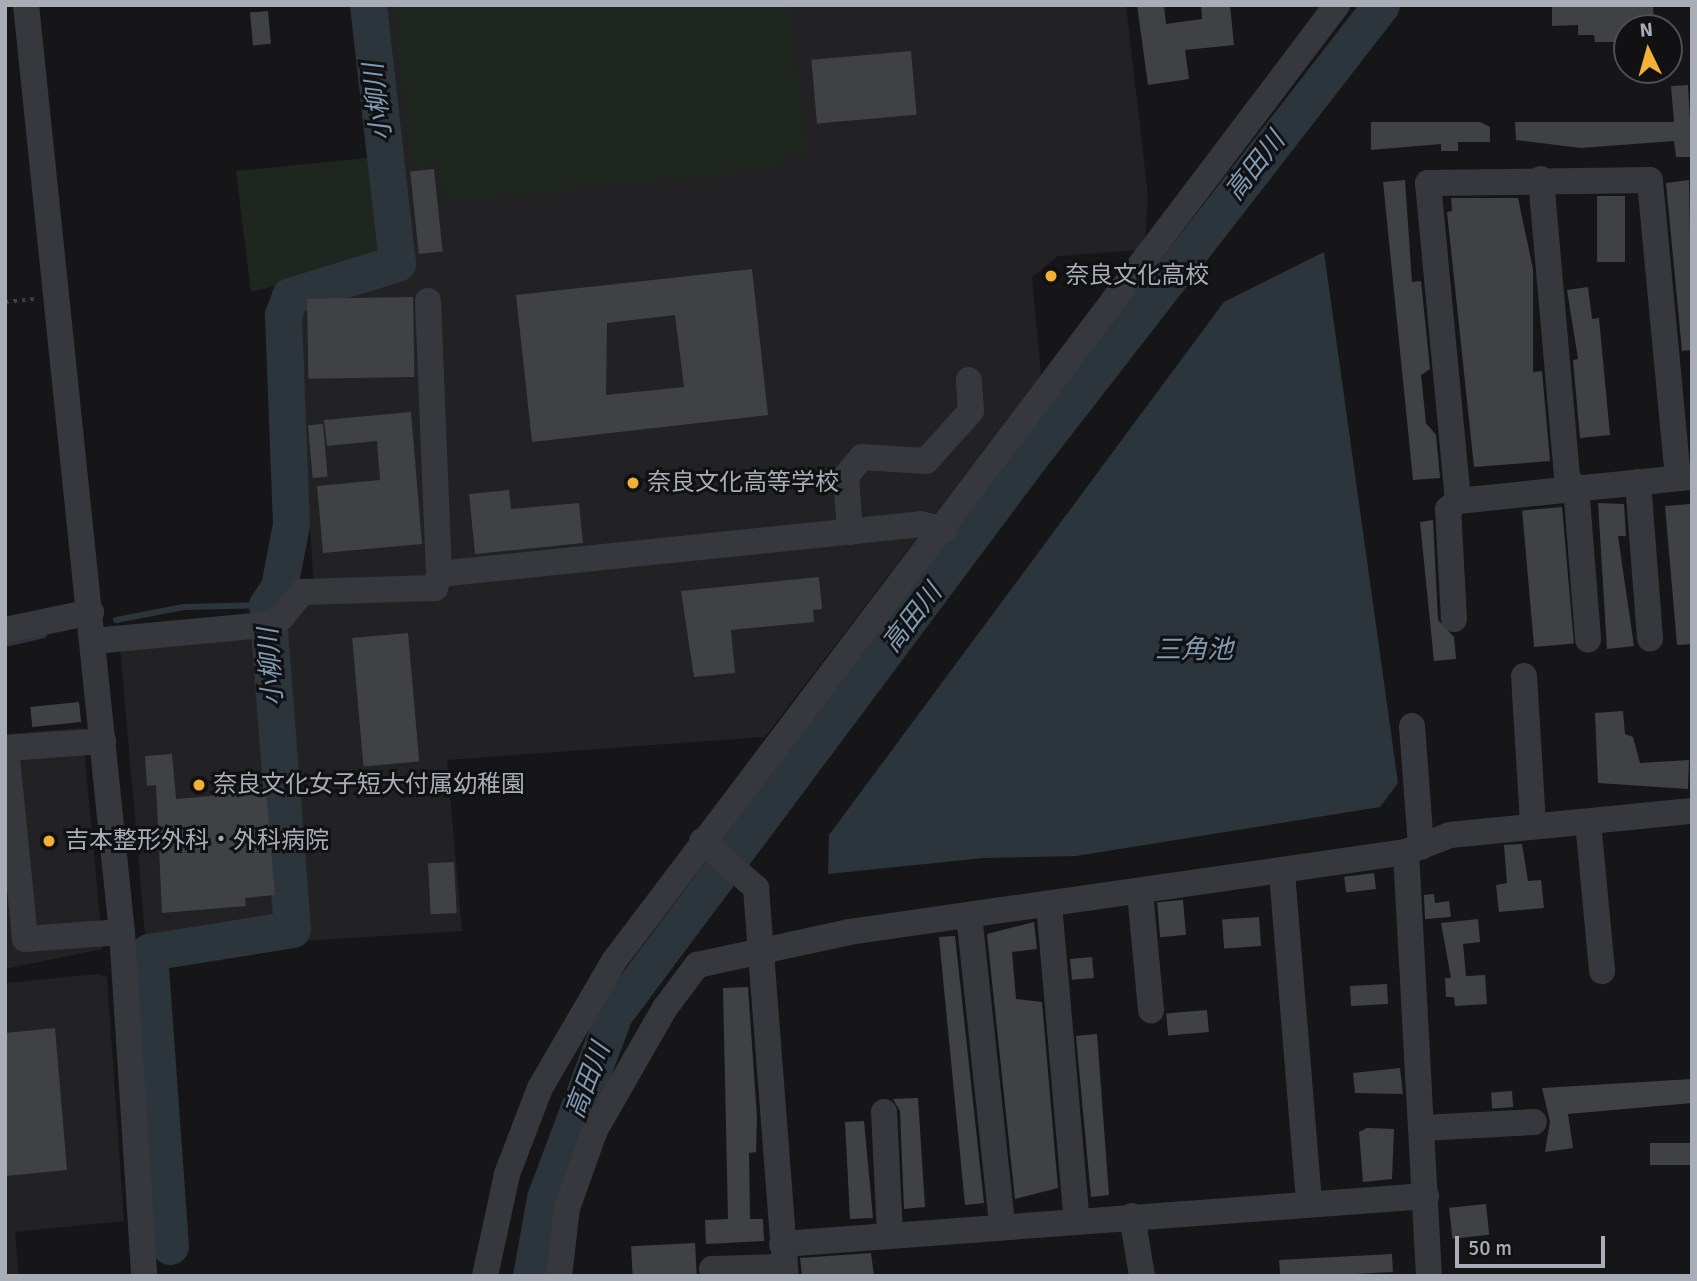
<!DOCTYPE html>
<meta charset="utf-8">
<style>
body{margin:0}
#map{position:relative;width:1697px;height:1281px;overflow:hidden;background:#161618;font-family:Signika,"Noto Sans JP",sans-serif}
div>[style]{position:absolute}
.built>*{inset:0;background:#222225;transform-origin:0 0}
.green>*{inset:0;background:#1e261f}
.water>*{inset:0;background:#2c353c}
.stream>*{height:6px;margin:-3px;padding:0 3px;transform-origin:3px;border-radius:3px;background:#2c353c}
.river>*{height:37px;margin:-18.5px;padding:0 18.5px;transform-origin:18.5px;border-radius:18.5px;background:#2c353c}
.building>*{inset:0;background:#404145;transform-origin:0 0}
.path>*{height:3.5px;margin-top:-1.75px;transform-origin:0;background:repeating-linear-gradient(90deg,#3d3f44 0 3.5px,transparent 0 8.5px)}
.minor>*{height:26px;margin:-13px;padding:0 13px;transform-origin:13px;border-radius:13px;background:#37383d}
.dots>*{width:19px;height:19px;translate:-50% -50%;box-sizing:border-box;border:4px solid #111113;border-radius:50%}
span{translate:-50% -50%;white-space:nowrap;text-align:center;line-height:1.15;-webkit-text-stroke:6px #111113;paint-order:stroke}
.poi-label{font-size:24px;color:#a8adb8}
.left{translate:0 -50%;text-align:left}
.water-label{font-size:26px;color:#7f9bb3;font-style:italic}
.frame{position:absolute;inset:0;border:7px solid #a8adb8;pointer-events:none}
.north{position:absolute;left:1613px;top:14px;width:70px;height:70px;box-sizing:border-box;background:#111113;border:2px solid #4d4f55;border-radius:50%;rotate:355deg;font-size:19px;font-weight:700;line-height:28px;text-align:center;color:#a8adb8}
.north::after{content:'';display:block;margin:auto;width:24px;height:32px;background:#f2b134;clip-path:polygon(50% 0,100% 100%,50% 72%,0 100%)}
.scale{position:absolute;left:1455px;top:1236px;width:150px;height:32px;box-sizing:border-box;border:4px solid #a8adb8;border-top:0;padding-left:9px;font-size:21px;line-height:24px;white-space:nowrap;color:#a8adb8;-webkit-text-stroke:5px #111113;paint-order:stroke}
</style>
<div id="map">
<div class="built">
<i style="clip-path:polygon(387px 5px,1126px 5px,1148px 195px,1145px 243px,1139px 250px,1058px 256px,1032px 277px,1041px 375px,765px 737px,447px 760px,462px 931px,302px 941px,281px 626px,314px 591px,296px 299px,390px 284px,407px 274px,415px 257px)"></i>
<i style="left:255px;top:630px;width:294px;height:136px;rotate:85deg"></i>
<i style="clip-path:polygon(82px 728px,103px 949px,5px 969px,5px 734px)"></i>
<i style="clip-path:polygon(98px 974px,107px 977px,124px 1221px,15px 1232px,19px 1276px,5px 1276px,5px 983px)"></i>
</div>
<div class="green">
<i style="clip-path:polygon(393px 5px,790px 5px,808px 153px,787px 155px,771px 170px,444px 203px,439px 164px,410px 167px)"></i>
<i style="clip-path:polygon(377px 157px,392px 257px,251px 292px,236px 171px)"></i>
</div>
<div class="water">
<i style="clip-path:polygon(1324px 252px,1398px 783px,1380px 807px,1076px 856px,983px 858px,828px 874px,829px 835px,1224px 302px)"></i>
</div>
<div class="stream">
<i style="left:116px;top:620px;width:69px;rotate:-10.8deg"></i>
<i style="left:184px;top:607px;width:83px;rotate:-1.4deg"></i>
<i style="left:5px;top:644px;width:40px;rotate:-13deg"></i>
</div>
<div class="river">
<i style="left:170px;top:1246px;width:295px;rotate:-94.1deg"></i>
<i style="left:149px;top:952px;width:145px;rotate:-9.1deg"></i>
<i style="left:292px;top:929px;width:325px;rotate:-94.4deg"></i>
<i style="left:267px;top:605px;width:22px;rotate:-56deg"></i>
<i style="left:279px;top:587px;width:64px;rotate:-79.2deg"></i>
<i style="left:291px;top:524px;width:209px;rotate:-92.2deg"></i>
<i style="left:283px;top:315px;width:20px;rotate:-70deg"></i>
<i style="left:290px;top:296px;width:112px;rotate:-17.1deg"></i>
<i style="left:397px;top:263px;width:260px;rotate:-96.4deg"></i>
<i style="left:531px;top:1276px;width:79px;rotate:-79.8deg"></i>
<i style="left:545px;top:1198px;width:197px;rotate:-69.4deg"></i>
<i style="left:614px;top:1014px;width:695px;rotate:-53.25deg"></i>
<i style="left:1030px;top:457px;width:572px;rotate:-52.17deg"></i>
</div>
<div class="building">
<i style="clip-path:polygon(1137px 5px,1164px 5px,1166px 24px,1202px 19px,1201px 5px,1230px 5px,1234px 45px,1185px 50px,1189px 79px,1148px 85px)"></i>
<i style="clip-path:polygon(1552px 5px,1653px 5px,1654px 28px,1627px 28px,1627px 42px,1595px 42px,1594px 35px,1578px 35px,1578px 25px,1552px 26px)"></i>
<i style="left:268px;top:11px;width:33px;height:18px;rotate:85deg"></i>
<i style="left:911px;top:51px;width:64px;height:100px;rotate:85deg"></i>
<i style="clip-path:polygon(1688px 85px,1692px 157px,1676px 157px,1674px 141px,1581px 148px,1516px 140px,1515px 122px,1674px 122px,1671px 86px)"></i>
<i style="clip-path:polygon(1371px 122px,1480px 122px,1490px 127px,1490px 142px,1458px 142px,1458px 151px,1441px 151px,1441px 144px,1371px 150px)"></i>
<i style="left:434px;top:169px;width:83px;height:24px;rotate:84deg"></i>
<i style="clip-path:polygon(1405px 180px,1412px 282px,1421px 281px,1430px 369px,1421px 375px,1426px 423px,1436px 435px,1440px 478px,1413px 480px,1383px 182px)"></i>
<i style="clip-path:polygon(1689px 180px,1692px 350px,1682px 351px,1666px 183px)"></i>
<i style="left:1597px;top:196px;width:28px;height:66px"></i>
<i style="clip-path:polygon(1451px 198px,1518px 198px,1533px 269px,1533px 372px,1542px 371px,1550px 461px,1474px 467px,1447px 212px,1452px 211px)"></i>
<i style="clip-path:polygon(evenodd,752px 269px,768px 415px,532px 442px,516px 295px,752px 269px,675px 315px,684px 387px,606px 395px,607px 323px,675px 315px)"></i>
<i style="clip-path:polygon(1588px 287px,1592px 319px,1599px 318px,1610px 435px,1580px 438px,1573px 360px,1578px 359px,1567px 290px)"></i>
<i style="left:413px;top:297px;width:80px;height:106px;rotate:89deg"></i>
<i style="clip-path:polygon(411px 412px,422px 544px,323px 553px,317px 486px,380px 480px,377px 441px,327px 446px,324px 420px)"></i>
<i style="left:323px;top:424px;width:53px;height:15px;rotate:85deg"></i>
<i style="clip-path:polygon(509px 490px,511px 509px,579px 503px,583px 543px,475px 554px,469px 494px)"></i>
<i style="clip-path:polygon(1598px 503px,1624px 504px,1626px 536px,1618px 536px,1634px 646px,1607px 649px)"></i>
<i style="clip-path:polygon(1691px 504px,1692px 644px,1677px 645px,1665px 506px)"></i>
<i style="left:1562px;top:507px;width:137px;height:40px;rotate:85deg"></i>
<i style="clip-path:polygon(1433px 520px,1438px 620px,1454px 637px,1456px 659px,1434px 661px,1420px 522px)"></i>
<i style="clip-path:polygon(819px 577px,822px 609px,813px 610px,814px 622px,731px 630px,735px 673px,694px 677px,681px 591px)"></i>
<i style="left:408px;top:633px;width:129px;height:56px;rotate:85deg"></i>
<i style="left:79px;top:702px;width:20px;height:49px;rotate:84deg"></i>
<i style="clip-path:polygon(1623px 711px,1625px 734px,1633px 737px,1640px 763px,1689px 760px,1688px 789px,1598px 783px,1595px 713px)"></i>
<i style="clip-path:polygon(172px 754px,176px 799px,266px 791px,275px 895px,245px 898px,246px 906px,162px 913px,156px 785px,147px 786px,145px 756px)"></i>
<i style="clip-path:polygon(1522px 844px,1528px 881px,1541px 880px,1544px 908px,1499px 912px,1496px 885px,1507px 883px,1504px 845px)"></i>
<i style="left:454px;top:862px;width:51px;height:26px;rotate:87deg"></i>
<i style="left:1374px;top:873px;width:16px;height:30px;rotate:83deg"></i>
<i style="clip-path:polygon(1434px 894px,1435px 903px,1449px 901px,1451px 917px,1425px 919px,1424px 895px)"></i>
<i style="left:1183px;top:900px;width:35px;height:26px;rotate:85deg"></i>
<i style="left:1259px;top:917px;width:29px;height:37px;rotate:86deg"></i>
<i style="clip-path:polygon(1478px 919px,1480px 942px,1463px 944px,1466px 976px,1485px 975px,1487px 1004px,1455px 1006px,1454px 997px,1446px 997px,1445px 978px,1451px 978px,1441px 923px)"></i>
<i style="clip-path:polygon(1034px 922px,1037px 949px,1012px 952px,1016px 999px,1042px 1002px,1058px 1188px,1015px 1199px,987px 934px)"></i>
<i style="clip-path:polygon(955px 936px,984px 1203px,965px 1205px,939px 937px)"></i>
<i style="left:1092px;top:957px;width:21px;height:22px;rotate:85deg"></i>
<i style="left:1387px;top:984px;width:20px;height:37px;rotate:87deg"></i>
<i style="clip-path:polygon(748px 987px,757px 1117px,756px 1152px,749px 1153px,750px 1219px,763px 1219px,764px 1241px,706px 1244px,705px 1220px,728px 1219px,723px 988px)"></i>
<i style="left:1207px;top:1010px;width:22px;height:41px;rotate:85deg"></i>
<i style="clip-path:polygon(55px 1028px,67px 1170px,5px 1176px,5px 1033px)"></i>
<i style="clip-path:polygon(1097px 1034px,1109px 1195px,1091px 1197px,1076px 1036px)"></i>
<i style="clip-path:polygon(1400px 1068px,1403px 1094px,1355px 1093px,1353px 1073px)"></i>
<i style="clip-path:polygon(1692px 1079px,1692px 1103px,1568px 1114px,1573px 1148px,1545px 1152px,1550px 1122px,1542px 1088px)"></i>
<i style="left:1512px;top:1091px;width:16px;height:21px;rotate:86deg"></i>
<i style="clip-path:polygon(918px 1098px,925px 1207px,904px 1209px,900px 1111px,893px 1099px)"></i>
<i style="clip-path:polygon(864px 1121px,873px 1218px,850px 1219px,845px 1122px)"></i>
<i style="clip-path:polygon(1367px 1128px,1394px 1129px,1392px 1179px,1363px 1182px,1359px 1132px)"></i>
<i style="left:1692px;top:1143px;width:22px;height:42px;rotate:90deg"></i>
<i style="left:1486px;top:1204px;width:31px;height:37px;rotate:84deg"></i>
<i style="left:695px;top:1243px;width:33px;height:64px;rotate:87deg"></i>
<i style="clip-path:polygon(871px 1253px,874px 1276px,802px 1276px,800px 1258px)"></i>
<i style="left:1392px;top:1254px;width:18px;height:113px;rotate:87deg"></i>
</div>
<div class="path">
<i style="left:5px;top:302px;width:29px;rotate:-6deg"></i>
</div>
<div class="minor">
<i style="left:26px;top:5px;width:932px;rotate:84.09deg"></i>
<i style="left:122px;top:932px;width:345px;rotate:86.3deg"></i>
<i style="left:1541px;top:179px;width:309px;rotate:85deg"></i>
<i style="left:428px;top:301px;width:273px;rotate:87.7deg"></i>
<i style="left:439px;top:574px;width:485px;rotate:-5.9deg"></i>
<i style="left:921px;top:524px;width:24px;rotate:15deg"></i>
<i style="left:1678px;top:478px;width:299px;rotate:-95.4deg"></i>
<i style="left:1650px;top:180px;width:222px;rotate:179.2deg"></i>
<i style="left:1428px;top:183px;width:319px;rotate:84.6deg"></i>
<i style="left:1458px;top:501px;width:235px;rotate:-5.9deg"></i>
<i style="left:1638px;top:482px;width:157px;rotate:85.6deg"></i>
<i style="left:1576px;top:486px;width:154px;rotate:85.5deg"></i>
<i style="left:850px;top:532px;width:56px;rotate:-94.1deg"></i>
<i style="left:846px;top:476px;width:25px;rotate:-50deg"></i>
<i style="left:862px;top:457px;width:64px;rotate:3.6deg"></i>
<i style="left:926px;top:461px;width:67px;rotate:-48deg"></i>
<i style="left:971px;top:411px;width:31px;rotate:-94deg"></i>
<i style="left:1454px;top:619px;width:110px;rotate:-93.1deg"></i>
<i style="left:1448px;top:509px;width:13px;rotate:-39deg"></i>
<i style="left:5px;top:630px;width:88px;rotate:-11.8deg"></i>
<i style="left:94px;top:641px;width:170px;rotate:-5.4deg"></i>
<i style="left:263px;top:625px;width:19px;rotate:-21deg"></i>
<i style="left:281px;top:618px;width:33px;rotate:-51deg"></i>
<i style="left:302px;top:592px;width:133px;rotate:-1.7deg"></i>
<i style="left:435px;top:588px;width:15px;rotate:-74deg"></i>
<i style="left:1524px;top:676px;width:147px;rotate:86.5deg"></i>
<i style="left:1412px;top:726px;width:121px;rotate:85.7deg"></i>
<i style="left:103px;top:741px;width:97px;rotate:175.9deg"></i>
<i style="left:6px;top:748px;width:192px;rotate:84.3deg"></i>
<i style="left:25px;top:939px;width:97px;rotate:-4.1deg"></i>
<i style="left:1588px;top:822px;width:150px;rotate:84.6deg"></i>
<i style="left:702px;top:841px;width:72px;rotate:41deg"></i>
<i style="left:756px;top:888px;width:389px;rotate:85.6deg"></i>
<i style="left:1406px;top:852px;width:425px;rotate:86.9deg"></i>
<i style="left:1282px;top:873px;width:330px;rotate:85.3deg"></i>
<i style="left:1140px;top:893px;width:118px;rotate:84.6deg"></i>
<i style="left:1049px;top:904px;width:318px;rotate:85deg"></i>
<i style="left:969px;top:915px;width:313px;rotate:83.9deg"></i>
<i style="left:884px;top:1112px;width:123px;rotate:87.2deg"></i>
<i style="left:1423px;top:1128px;width:111px;rotate:-3.1deg"></i>
<i style="left:1132px;top:1216px;width:61px;rotate:80.5deg"></i>
<i style="left:782px;top:1244px;width:646px;rotate:-4.26deg"></i>
<i style="left:712px;top:1269px;width:73px;rotate:-1.6deg"></i>
<i style="left:485px;top:1276px;width:104px;rotate:-77.8deg"></i>
<i style="left:507px;top:1174px;width:92px;rotate:-69deg"></i>
<i style="left:540px;top:1088px;width:147px;rotate:-59.8deg"></i>
<i style="left:614px;top:961px;width:1199px;rotate:-52.9deg"></i>
<i style="left:559px;top:1276px;width:68px;rotate:-83.3deg"></i>
<i style="left:567px;top:1208px;width:83px;rotate:-70.3deg"></i>
<i style="left:595px;top:1130px;width:141px;rotate:-60.2deg"></i>
<i style="left:665px;top:1008px;width:54px;rotate:-53.3deg"></i>
<i style="left:697px;top:965px;width:156px;rotate:-12.2deg"></i>
<i style="left:849px;top:932px;width:563px;rotate:-8.17deg"></i>
<i style="left:1406px;top:852px;width:47px;rotate:-21.1deg"></i>
<i style="left:1450px;top:835px;width:243px;rotate:-5.7deg"></i>
</div>
<div class="dots">
<i style="left:1051px;top:276px;background:#f2b134"></i>
<i style="left:633px;top:483px;background:#f2b134"></i>
<i style="left:199px;top:785px;background:#f2b134"></i>
<i style="left:49px;top:841px;background:#f2b134"></i>
</div>
<div class="poi-label">
<span class="left" style="left:1065px;top:276px">奈良文化高校</span>
<span class="left" style="left:647px;top:483px">奈良文化高等学校</span>
<span class="left" style="left:213px;top:785px">奈良文化女子短大付属幼稚園</span>
<span class="left" style="left:65px;top:841px">吉本整形外科・外科病院</span>
</div>
<div class="water-label">
<span style="left:379px;top:102px;rotate:-97deg">小柳川</span>
<span style="left:1256px;top:167px;rotate:-52deg">高田川</span>
<span style="left:913px;top:619px;rotate:-52deg">高田川</span>
<span style="left:1194px;top:651px">三角池</span>
<span style="left:272px;top:667px;rotate:-94deg">小柳川</span>
<span style="left:589px;top:1081px;rotate:-69deg">高田川</span>
</div>
<div class="frame"></div>
<div class="north">N</div>
<div class="scale">50 m</div>
</div>
